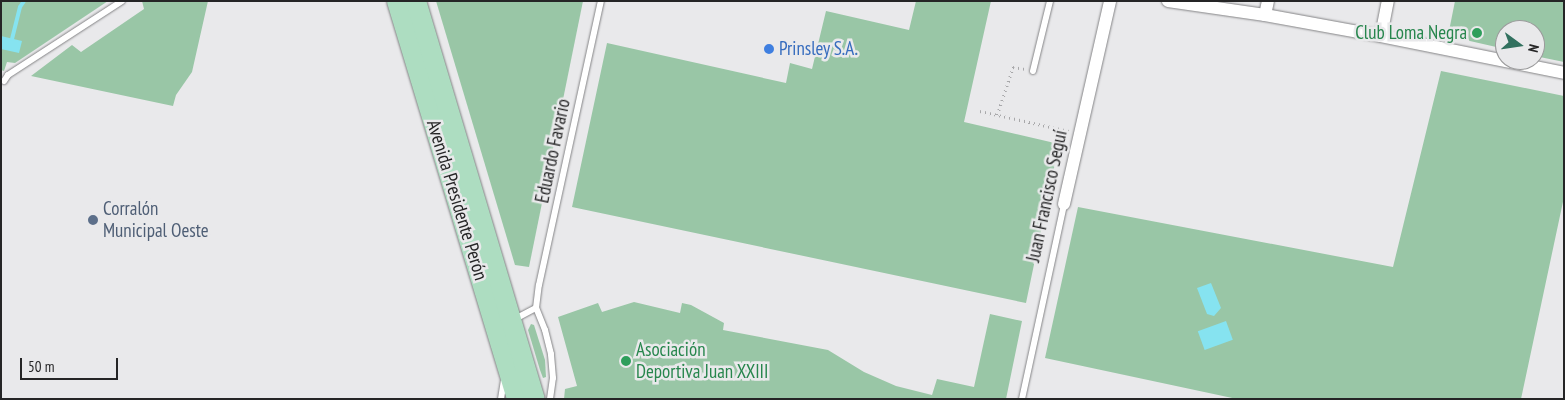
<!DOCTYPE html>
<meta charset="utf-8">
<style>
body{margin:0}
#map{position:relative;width:1565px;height:400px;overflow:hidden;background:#e9e9eb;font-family:"PT Sans Narrow",sans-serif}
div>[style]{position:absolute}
.green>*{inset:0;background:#99c6a6}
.water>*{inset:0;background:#86e3f0;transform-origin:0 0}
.stream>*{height:4px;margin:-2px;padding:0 2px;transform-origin:2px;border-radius:2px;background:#86e3f0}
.path>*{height:2.5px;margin-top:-1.25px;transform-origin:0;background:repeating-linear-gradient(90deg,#a8a8aa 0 1px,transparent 0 5px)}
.roads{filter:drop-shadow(0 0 1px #848486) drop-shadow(0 0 1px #848486)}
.service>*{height:6px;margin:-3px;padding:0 3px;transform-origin:3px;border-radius:3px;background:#fff}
.minor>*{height:12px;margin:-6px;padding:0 6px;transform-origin:6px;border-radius:6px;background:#fff}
.primary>*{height:20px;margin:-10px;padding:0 10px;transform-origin:10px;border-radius:10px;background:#adddc1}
.dots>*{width:14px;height:14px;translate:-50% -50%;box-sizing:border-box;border:2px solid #e9e9eb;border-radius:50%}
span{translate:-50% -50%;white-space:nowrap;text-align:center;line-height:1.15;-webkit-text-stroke:5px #e9e9eb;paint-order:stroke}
.leisure-label{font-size:19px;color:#27864d}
.right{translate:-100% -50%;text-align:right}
.left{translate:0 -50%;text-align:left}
.shop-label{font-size:19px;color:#366cbe}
.street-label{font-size:19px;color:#252526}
.service-label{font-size:19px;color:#4e5e75}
.frame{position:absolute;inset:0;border:2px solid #252526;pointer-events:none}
.north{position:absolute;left:1495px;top:20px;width:50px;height:50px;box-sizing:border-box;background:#e9e9eb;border:1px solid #9b9b9c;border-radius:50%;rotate:104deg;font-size:14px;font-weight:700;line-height:20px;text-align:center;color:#252526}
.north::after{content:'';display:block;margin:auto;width:18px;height:22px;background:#32715f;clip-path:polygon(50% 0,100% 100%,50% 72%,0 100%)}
.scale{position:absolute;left:20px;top:358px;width:98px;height:22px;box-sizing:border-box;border:2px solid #252526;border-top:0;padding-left:6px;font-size:15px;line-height:18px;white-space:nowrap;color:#252526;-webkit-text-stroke:4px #e9e9eb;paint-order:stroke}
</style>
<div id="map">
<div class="green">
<i style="clip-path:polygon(1px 1px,108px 1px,15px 63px,7px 62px,4px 71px,1px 70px)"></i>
<i style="clip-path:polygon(142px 1px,208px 1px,192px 72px,176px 95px,173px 106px,31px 76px,72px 45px,81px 52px,144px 9px)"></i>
<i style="clip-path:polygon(436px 1px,583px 1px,529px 267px,515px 265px)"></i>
<i style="clip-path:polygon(916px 1px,991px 1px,964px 122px,1059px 144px,1026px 303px,572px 207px,607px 43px,786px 83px,790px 63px,812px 69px,826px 11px,909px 30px)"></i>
<i style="clip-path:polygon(1455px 1px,1564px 1px,1564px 62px,1535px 56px,1535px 30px,1505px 30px,1505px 49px,1448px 36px)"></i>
<i style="clip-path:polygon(1441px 71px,1564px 96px,1564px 197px,1521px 399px,1237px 399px,1045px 358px,1078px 207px,1393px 267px)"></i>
<i style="clip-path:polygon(634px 302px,680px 313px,682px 303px,691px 305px,724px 323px,723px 330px,828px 350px,864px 372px,896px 386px,932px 395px,937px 379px,974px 387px,990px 314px,1022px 321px,1006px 399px,564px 399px,565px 389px,577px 386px,558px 317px,598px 303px,602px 312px)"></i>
<i style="clip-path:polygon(531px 324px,534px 325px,545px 360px,546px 377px,543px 378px,540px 370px,528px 330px)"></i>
</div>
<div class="water">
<i style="clip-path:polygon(1px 36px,22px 41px,19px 53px,1px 49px)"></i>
<i style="clip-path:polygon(1211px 283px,1221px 308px,1214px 316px,1207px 314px,1197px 288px)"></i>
<i style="left:1226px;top:321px;width:20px;height:30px;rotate:70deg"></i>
</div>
<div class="stream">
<i style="left:12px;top:39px;width:33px;rotate:-76deg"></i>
<i style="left:20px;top:7px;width:7px;rotate:-56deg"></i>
</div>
<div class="path">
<i style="left:980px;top:111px;width:91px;rotate:12.7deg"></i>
<i style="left:997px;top:115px;width:51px;rotate:-71.6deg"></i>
<i style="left:1013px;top:67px;width:12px;rotate:9deg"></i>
</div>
<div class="roads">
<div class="service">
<i style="left:1033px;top:71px;width:72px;rotate:-76.3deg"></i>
<i style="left:4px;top:81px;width:7px;rotate:-56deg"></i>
<i style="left:8px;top:75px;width:136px;rotate:-33deg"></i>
<i style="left:513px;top:320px;width:26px;rotate:-28deg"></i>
<i style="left:501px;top:399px;width:18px;rotate:-81deg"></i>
<i style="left:550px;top:399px;width:21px;rotate:-82deg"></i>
<i style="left:553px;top:378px;width:24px;rotate:-95deg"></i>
<i style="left:551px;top:354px;width:25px;rotate:-104deg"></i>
<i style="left:545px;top:330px;width:24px;rotate:-112deg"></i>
<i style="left:536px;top:308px;width:23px;rotate:-83deg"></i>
<i style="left:539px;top:285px;width:291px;rotate:-77.7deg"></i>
<i style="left:1022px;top:399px;width:199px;rotate:-77.8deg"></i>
</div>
<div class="minor">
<i style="left:1168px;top:1px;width:98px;rotate:8.2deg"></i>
<i style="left:1265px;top:15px;width:118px;rotate:10.3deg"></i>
<i style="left:1381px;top:36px;width:187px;rotate:11.4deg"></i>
<i style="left:1265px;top:15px;width:14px;rotate:-78deg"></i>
<i style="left:1381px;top:36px;width:36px;rotate:-79deg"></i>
<i style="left:1064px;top:204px;width:208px;rotate:-77.2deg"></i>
</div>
<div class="primary">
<i style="left:397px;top:1px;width:416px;rotate:73.2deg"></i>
<i style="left:416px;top:1px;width:415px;rotate:73.4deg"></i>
</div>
</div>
<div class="dots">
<i style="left:1477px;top:33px;background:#2e9e5b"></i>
<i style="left:769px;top:49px;background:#3f7fe0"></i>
<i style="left:93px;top:220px;background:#5c6f8a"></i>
<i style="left:626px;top:361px;background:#2e9e5b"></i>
</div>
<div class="leisure-label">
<span class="right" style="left:1467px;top:33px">Club Loma Negra</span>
<span class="left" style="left:636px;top:361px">Asociación<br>Deportiva Juan XXIII</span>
</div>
<div class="shop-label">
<span class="left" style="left:779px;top:49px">Prinsley S.A.</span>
</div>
<div class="street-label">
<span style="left:553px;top:151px;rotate:-78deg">Eduardo Favario</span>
<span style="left:1047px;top:196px;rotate:-78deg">Juan Francisco Seguí</span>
<span style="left:457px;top:200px;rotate:73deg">Avenida Presidente Perón</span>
</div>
<div class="service-label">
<span class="left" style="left:103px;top:220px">Corralón<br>Municipal Oeste</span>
</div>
<div class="frame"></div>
<div class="north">N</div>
<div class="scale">50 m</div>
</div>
